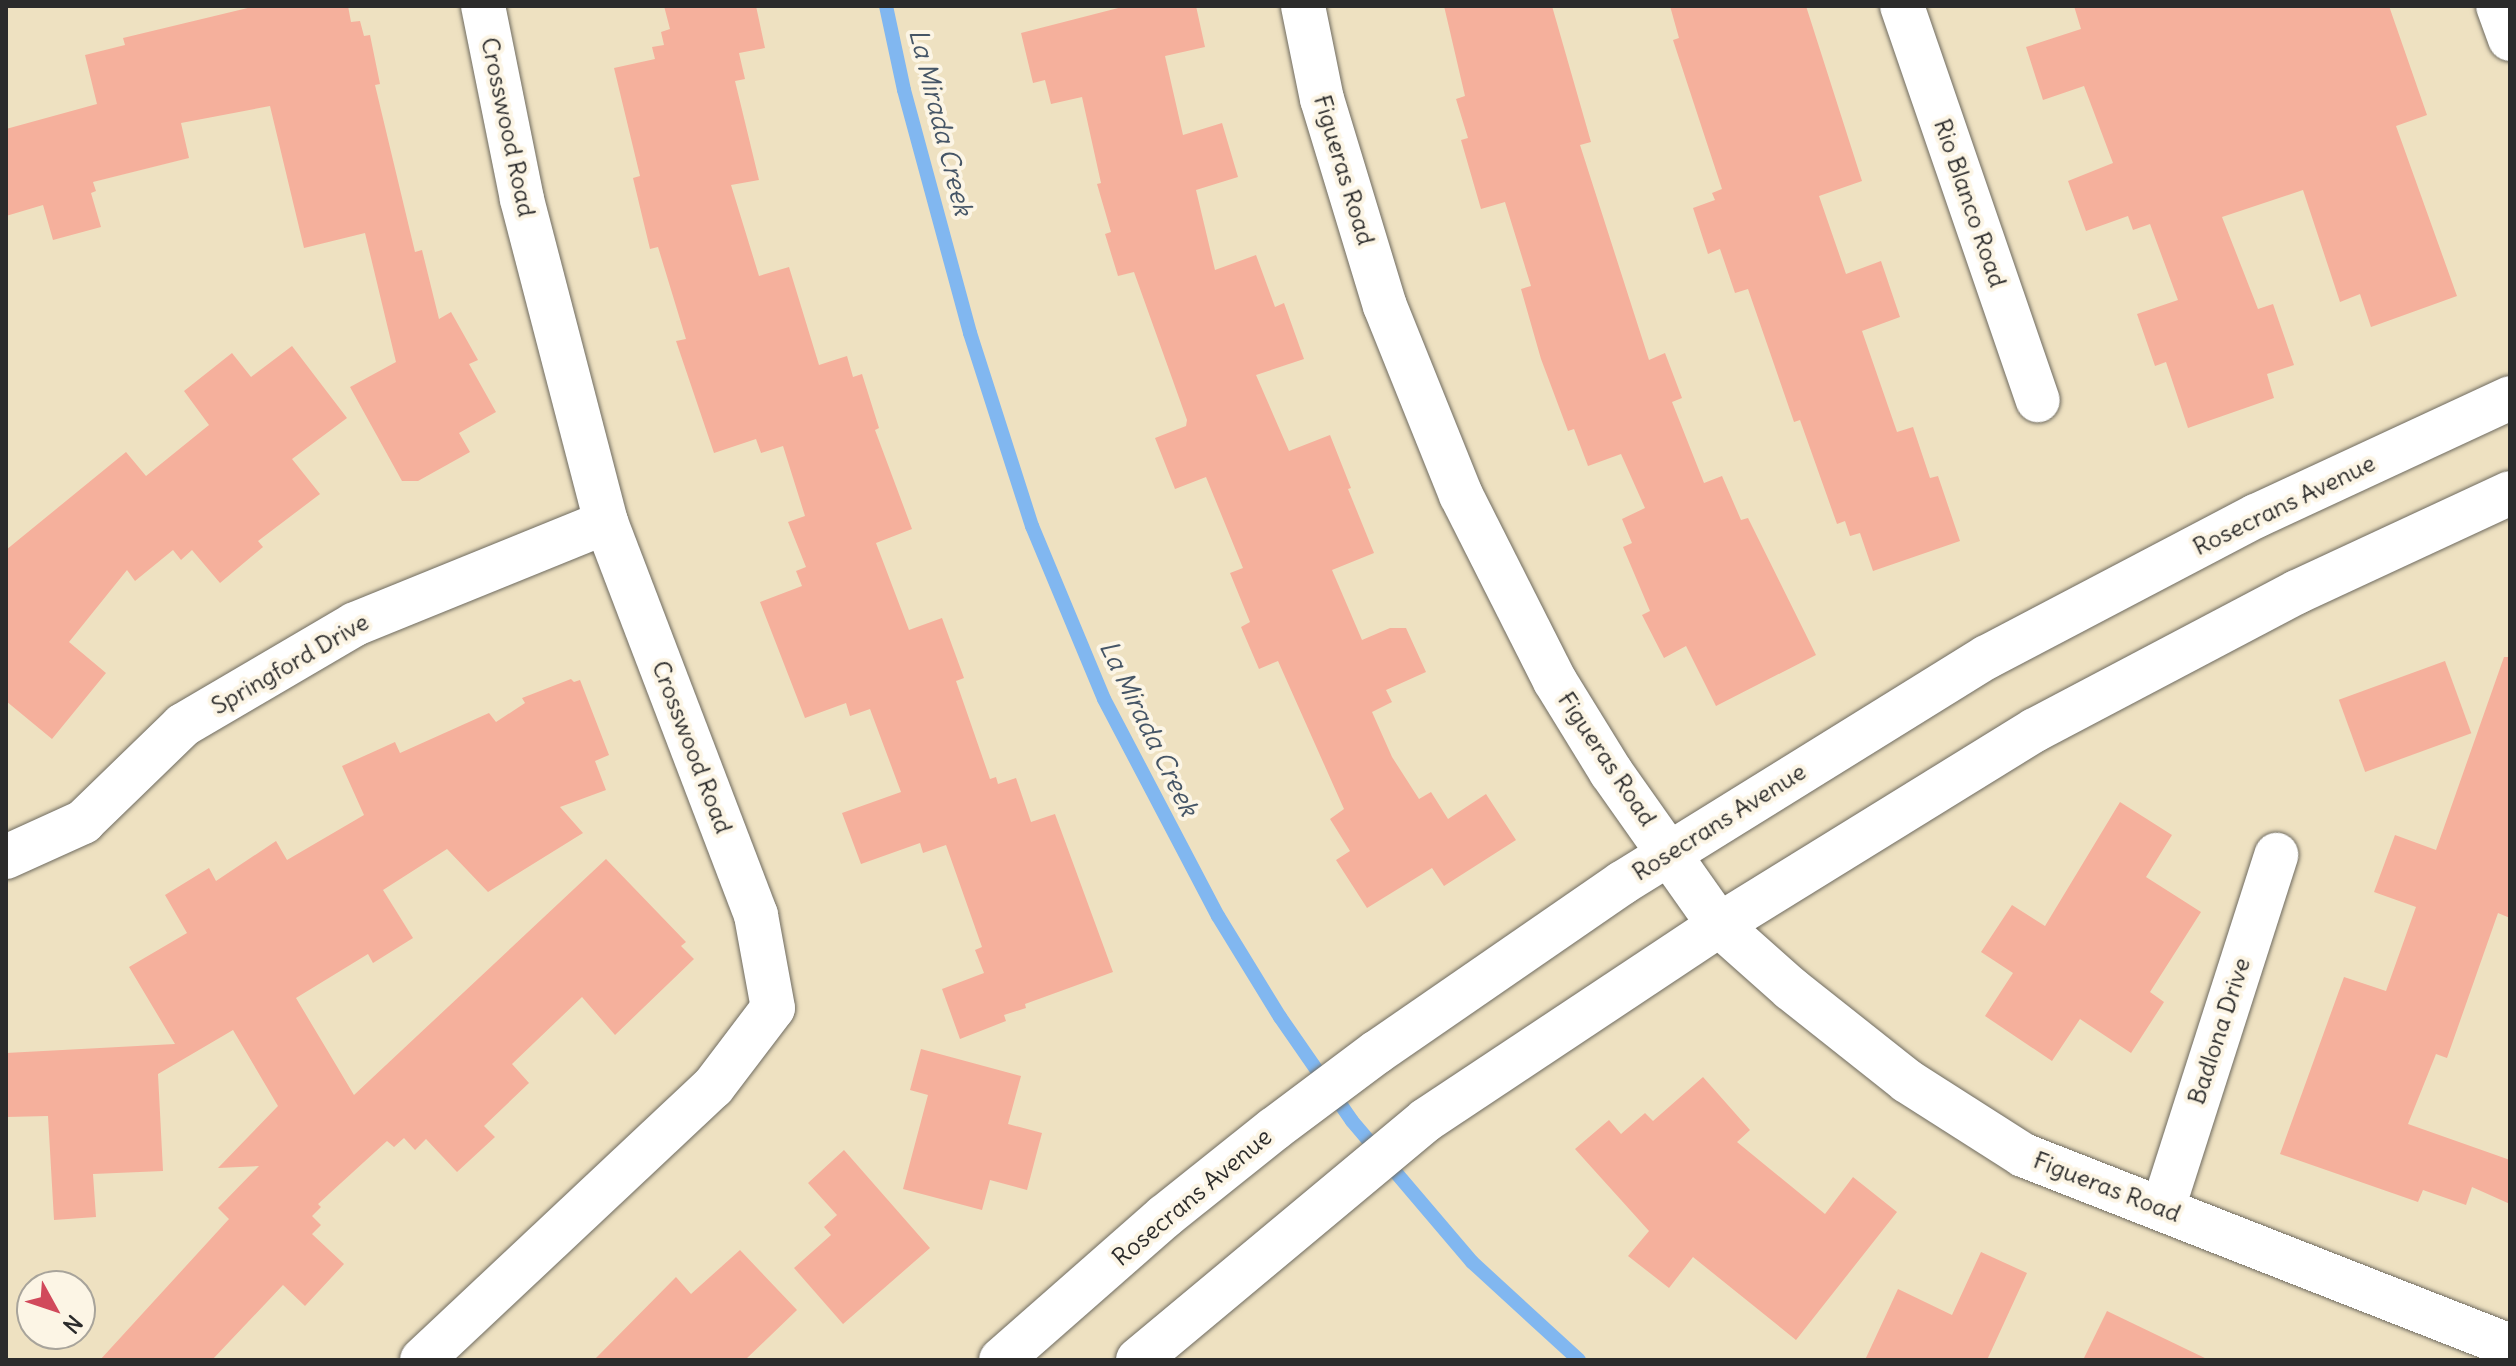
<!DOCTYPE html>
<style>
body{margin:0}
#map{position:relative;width:2516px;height:1366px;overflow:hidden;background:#eee1c1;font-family:Delius,sans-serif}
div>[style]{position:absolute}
.stream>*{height:14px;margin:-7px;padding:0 7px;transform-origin:7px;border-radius:7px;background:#81b7f0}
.building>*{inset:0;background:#f5b09c;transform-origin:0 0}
.roads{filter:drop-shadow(0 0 2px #6f6b60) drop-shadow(0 0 2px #6f6b60)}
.minor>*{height:44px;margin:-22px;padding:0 22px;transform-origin:22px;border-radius:22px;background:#fff}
.major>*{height:44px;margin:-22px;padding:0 22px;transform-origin:22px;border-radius:22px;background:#fff}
span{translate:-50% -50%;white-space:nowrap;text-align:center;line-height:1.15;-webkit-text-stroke:8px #fcf5e5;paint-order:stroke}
.street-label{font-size:24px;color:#2b2b2b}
.water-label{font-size:26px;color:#455566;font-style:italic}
.frame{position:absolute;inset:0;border:8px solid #2b2b2b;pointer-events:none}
.north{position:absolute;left:16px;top:1270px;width:80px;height:80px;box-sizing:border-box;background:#fcf5e5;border:2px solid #a8a49b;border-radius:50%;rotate:130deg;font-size:22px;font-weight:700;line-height:32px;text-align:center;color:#2b2b2b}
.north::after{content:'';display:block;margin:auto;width:28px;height:36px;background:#d1495b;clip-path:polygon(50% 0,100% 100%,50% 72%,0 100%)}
</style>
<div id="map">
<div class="stream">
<i style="left:886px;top:6px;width:86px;rotate:77.9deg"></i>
<i style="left:904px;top:90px;width:252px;rotate:74.8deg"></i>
<i style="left:970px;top:333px;width:203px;rotate:72.2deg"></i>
<i style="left:1032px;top:526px;width:187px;rotate:67.4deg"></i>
<i style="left:1104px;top:699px;width:245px;rotate:62.3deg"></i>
<i style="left:1218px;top:916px;width:119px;rotate:58.5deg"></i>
<i style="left:1280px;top:1017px;width:126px;rotate:55.3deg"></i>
<i style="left:1352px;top:1121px;width:185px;rotate:49.6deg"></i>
<i style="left:1472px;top:1262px;width:145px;rotate:42.5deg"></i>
</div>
<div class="building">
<i style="clip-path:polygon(256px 6px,348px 6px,351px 22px,360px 21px,364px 36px,370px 35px,380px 84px,375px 85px,415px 252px,422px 250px,439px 319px,451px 312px,478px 360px,469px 364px,496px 412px,459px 433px,470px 452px,418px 481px,402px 481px,350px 387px,396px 362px,365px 233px,304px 248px,270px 106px,181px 123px,189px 158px,93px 182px,96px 191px,91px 193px,101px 227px,53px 240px,43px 205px,6px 216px,6px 129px,97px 104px,85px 55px,125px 45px,123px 38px)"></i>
<i style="clip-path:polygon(664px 6px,756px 6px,765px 48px,739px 53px,745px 79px,735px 81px,759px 180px,731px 185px,759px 276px,789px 267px,819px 365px,847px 356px,853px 377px,862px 374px,879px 428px,875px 430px,912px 529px,876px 543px,909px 630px,942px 618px,964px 678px,956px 681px,990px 779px,996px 777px,998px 784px,1016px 778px,1031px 822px,1055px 814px,1113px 972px,1025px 1004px,1026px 1008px,1004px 1015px,1006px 1021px,960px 1039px,942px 989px,984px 973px,975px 950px,982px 947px,946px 845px,923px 853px,920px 843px,861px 864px,842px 813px,901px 792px,870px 709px,850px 716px,846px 703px,805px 718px,760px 602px,802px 586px,796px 571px,806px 567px,788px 522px,805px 516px,783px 446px,761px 453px,756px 439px,714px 453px,676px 341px,686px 339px,658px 247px,650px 249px,633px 178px,640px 176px,614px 68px,655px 59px,652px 47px,664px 45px,661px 32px,670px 29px)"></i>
<i style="clip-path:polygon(1126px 6px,1196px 6px,1205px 47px,1165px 56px,1183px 135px,1222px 123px,1238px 177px,1196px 190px,1215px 270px,1256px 255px,1275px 307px,1284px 303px,1304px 359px,1256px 375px,1289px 451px,1330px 435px,1351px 488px,1348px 489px,1374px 553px,1332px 570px,1362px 640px,1390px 628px,1406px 628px,1426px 672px,1386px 690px,1392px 702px,1372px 712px,1392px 757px,1419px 799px,1431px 792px,1448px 819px,1486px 794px,1516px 840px,1444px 886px,1432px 868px,1367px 908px,1336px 860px,1350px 851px,1330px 819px,1344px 809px,1278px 661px,1259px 669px,1241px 627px,1250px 622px,1230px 573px,1243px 568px,1206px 477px,1175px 489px,1155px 438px,1186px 426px,1187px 420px,1134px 272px,1118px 276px,1105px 234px,1111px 232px,1097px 184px,1101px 183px,1082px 97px,1051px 104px,1045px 80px,1033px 83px,1021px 33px)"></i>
<i style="clip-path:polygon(1444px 6px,1552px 6px,1591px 142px,1580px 145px,1649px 360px,1665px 353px,1682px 398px,1672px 402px,1704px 483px,1722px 476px,1741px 520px,1748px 518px,1816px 655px,1716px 706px,1686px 646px,1664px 658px,1642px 615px,1650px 611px,1623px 547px,1632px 543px,1622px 519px,1645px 508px,1621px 454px,1588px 466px,1574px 429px,1568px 431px,1541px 359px,1521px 289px,1531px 286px,1505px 202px,1481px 209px,1461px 140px,1468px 138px,1456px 99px,1465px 96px)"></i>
<i style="clip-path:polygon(1670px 6px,1806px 6px,1862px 181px,1819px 196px,1846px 274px,1881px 261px,1900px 317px,1862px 331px,1897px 432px,1913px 427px,1930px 478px,1938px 476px,1960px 541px,1873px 571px,1860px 533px,1850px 536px,1845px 521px,1837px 524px,1800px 420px,1794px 422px,1748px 289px,1735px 293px,1720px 249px,1708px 254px,1693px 208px,1715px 200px,1712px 193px,1722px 189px,1673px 40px,1679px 38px)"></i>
<i style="clip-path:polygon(2074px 6px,2389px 6px,2427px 115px,2396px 126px,2457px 296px,2371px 327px,2360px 294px,2340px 302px,2303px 190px,2222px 217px,2258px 309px,2273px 304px,2294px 365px,2267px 374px,2274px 398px,2188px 428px,2166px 362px,2155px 366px,2137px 314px,2178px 300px,2150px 224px,2133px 230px,2128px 216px,2086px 231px,2068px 181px,2113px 163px,2084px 86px,2043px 100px,2026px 47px,2081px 29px)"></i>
<i style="clip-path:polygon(292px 346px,347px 418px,292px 459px,320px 494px,258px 541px,263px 547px,220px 583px,192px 550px,181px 560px,173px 550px,135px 581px,127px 570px,69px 642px,106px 673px,52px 739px,6px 701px,6px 550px,126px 452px,146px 476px,209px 425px,184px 391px,232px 353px,251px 377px)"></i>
<i style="clip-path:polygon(2504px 657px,2510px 657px,2510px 918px,2498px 913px,2447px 1058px,2436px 1054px,2408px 1124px,2510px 1160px,2510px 1204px,2472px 1187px,2466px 1205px,2423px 1190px,2418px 1202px,2280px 1154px,2344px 977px,2386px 991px,2416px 907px,2374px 892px,2395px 835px,2436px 850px)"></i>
<i style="left:2445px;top:661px;width:77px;height:113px;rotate:70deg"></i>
<i style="clip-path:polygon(571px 679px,574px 682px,580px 680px,609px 755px,595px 761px,606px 790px,560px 807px,583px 833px,488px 892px,447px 849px,383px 890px,413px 938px,373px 963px,368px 954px,296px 998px,354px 1095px,606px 859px,686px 942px,681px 946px,694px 959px,615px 1035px,582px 997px,512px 1064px,529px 1083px,484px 1126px,495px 1137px,457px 1172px,426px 1139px,415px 1150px,404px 1138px,394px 1147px,387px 1141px,318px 1204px,321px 1207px,312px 1216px,321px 1225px,312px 1234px,344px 1264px,305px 1306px,283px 1285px,212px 1360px,100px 1360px,229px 1219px,218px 1208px,259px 1166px,218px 1168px,278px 1106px,233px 1030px,158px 1074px,163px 1171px,93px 1174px,96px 1217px,54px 1220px,48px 1116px,6px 1117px,6px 1053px,175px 1044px,129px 967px,187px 933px,165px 895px,209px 868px,216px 881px,276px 841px,287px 860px,364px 815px,342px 766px,395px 742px,400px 753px,489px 713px,496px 722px,525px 703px,522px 698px)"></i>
<i style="clip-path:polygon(2120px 802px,2172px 835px,2146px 877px,2201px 912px,2150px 992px,2164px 1002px,2131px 1053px,2080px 1019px,2052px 1061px,1985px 1016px,2013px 973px,1981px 952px,2012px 905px,2045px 926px)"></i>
<i style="clip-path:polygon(921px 1049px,1021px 1076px,1008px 1124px,1042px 1133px,1027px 1190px,990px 1180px,982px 1210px,903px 1189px,928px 1095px,910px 1090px)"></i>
<i style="clip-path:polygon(1703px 1077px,1750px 1130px,1737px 1142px,1825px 1214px,1853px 1177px,1897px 1212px,1796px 1340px,1693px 1257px,1669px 1288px,1628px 1256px,1649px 1231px,1575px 1149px,1609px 1120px,1621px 1134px,1645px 1113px,1653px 1121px)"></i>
<i style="clip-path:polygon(844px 1150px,930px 1248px,843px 1324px,794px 1268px,831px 1235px,824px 1227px,837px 1215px,808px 1183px)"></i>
<i style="clip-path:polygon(740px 1250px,797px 1310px,745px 1360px,594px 1360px,676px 1277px,691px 1294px)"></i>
<i style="clip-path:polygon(1981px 1252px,2027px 1273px,1987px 1360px,1865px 1360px,1898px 1289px,1952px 1315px)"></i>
<i style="clip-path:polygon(2107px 1311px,2209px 1360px,2083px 1360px)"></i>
</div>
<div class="roads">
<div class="minor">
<i style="left:1303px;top:6px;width:95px;rotate:78.5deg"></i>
<i style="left:1322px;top:99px;width:216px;rotate:73.1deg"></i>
<i style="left:1385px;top:306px;width:204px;rotate:68.1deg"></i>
<i style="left:1461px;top:495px;width:208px;rotate:63.2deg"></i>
<i style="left:1555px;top:681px;width:107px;rotate:58.4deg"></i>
<i style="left:1611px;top:772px;width:187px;rotate:54.8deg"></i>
<i style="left:1719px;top:925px;width:96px;rotate:41.6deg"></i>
<i style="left:1791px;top:989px;width:148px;rotate:38.4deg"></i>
<i style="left:1907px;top:1081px;width:138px;rotate:32.5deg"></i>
<i style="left:2023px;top:1155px;width:523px;rotate:21.41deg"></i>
<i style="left:1902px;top:6px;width:417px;rotate:71deg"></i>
<i style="left:2498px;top:6px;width:35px;rotate:70deg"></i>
<i style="left:6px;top:857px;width:85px;rotate:-24.4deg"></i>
<i style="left:83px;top:822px;width:139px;rotate:-44.1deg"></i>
<i style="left:183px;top:725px;width:199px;rotate:-30.4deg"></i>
<i style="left:355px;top:624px;width:271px;rotate:-22.1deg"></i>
<i style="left:2163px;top:1208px;width:371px;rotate:-72.2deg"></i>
<i style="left:422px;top:1360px;width:399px;rotate:-43.2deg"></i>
<i style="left:713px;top:1087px;width:99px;rotate:-52.8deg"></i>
<i style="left:773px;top:1008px;width:95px;rotate:-100.4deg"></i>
<i style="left:756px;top:915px;width:421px;rotate:-110.9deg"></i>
<i style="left:606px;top:522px;width:334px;rotate:-104.6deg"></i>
<i style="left:522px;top:199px;width:197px;rotate:-101.4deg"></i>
</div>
<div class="major">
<i style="left:1001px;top:1360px;width:218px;rotate:-41.3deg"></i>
<i style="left:1165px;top:1216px;width:139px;rotate:-38.6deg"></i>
<i style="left:1274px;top:1129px;width:129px;rotate:-36.8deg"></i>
<i style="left:1377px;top:1052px;width:298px;rotate:-34.6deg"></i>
<i style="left:1622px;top:883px;width:429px;rotate:-31.8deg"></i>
<i style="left:1987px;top:657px;width:304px;rotate:-27.7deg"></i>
<i style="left:2256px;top:516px;width:280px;rotate:-24.9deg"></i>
<i style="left:1138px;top:1360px;width:375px;rotate:-39.8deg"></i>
<i style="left:1426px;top:1120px;width:352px;rotate:-33.6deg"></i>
<i style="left:1719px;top:925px;width:371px;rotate:-31.7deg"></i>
<i style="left:2035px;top:730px;width:296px;rotate:-27.8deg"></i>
<i style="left:2297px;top:592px;width:235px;rotate:-24.9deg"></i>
</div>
</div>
<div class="street-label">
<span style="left:508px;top:127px;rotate:78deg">Crosswood Road</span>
<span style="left:1344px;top:170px;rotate:73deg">Figueras Road</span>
<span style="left:1970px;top:203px;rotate:71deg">Rio Blanco Road</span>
<span style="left:2284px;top:505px;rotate:-26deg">Rosecrans Avenue</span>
<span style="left:290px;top:664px;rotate:-30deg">Springford Drive</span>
<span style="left:692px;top:747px;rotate:69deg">Crosswood Road</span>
<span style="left:1607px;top:759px;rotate:56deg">Figueras Road</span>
<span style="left:1719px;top:822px;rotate:-32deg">Rosecrans Avenue</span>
<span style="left:2219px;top:1031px;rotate:-72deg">Badlona Drive</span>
<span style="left:2107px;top:1187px;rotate:21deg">Figueras Road</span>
<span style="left:1192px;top:1197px;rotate:-40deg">Rosecrans Avenue</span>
</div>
<div class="water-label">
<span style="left:941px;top:122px;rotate:76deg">La Mirada Creek</span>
<span style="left:1149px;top:728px;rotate:64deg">La Mirada Creek</span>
</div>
<div class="frame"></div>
<div class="north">N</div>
</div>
